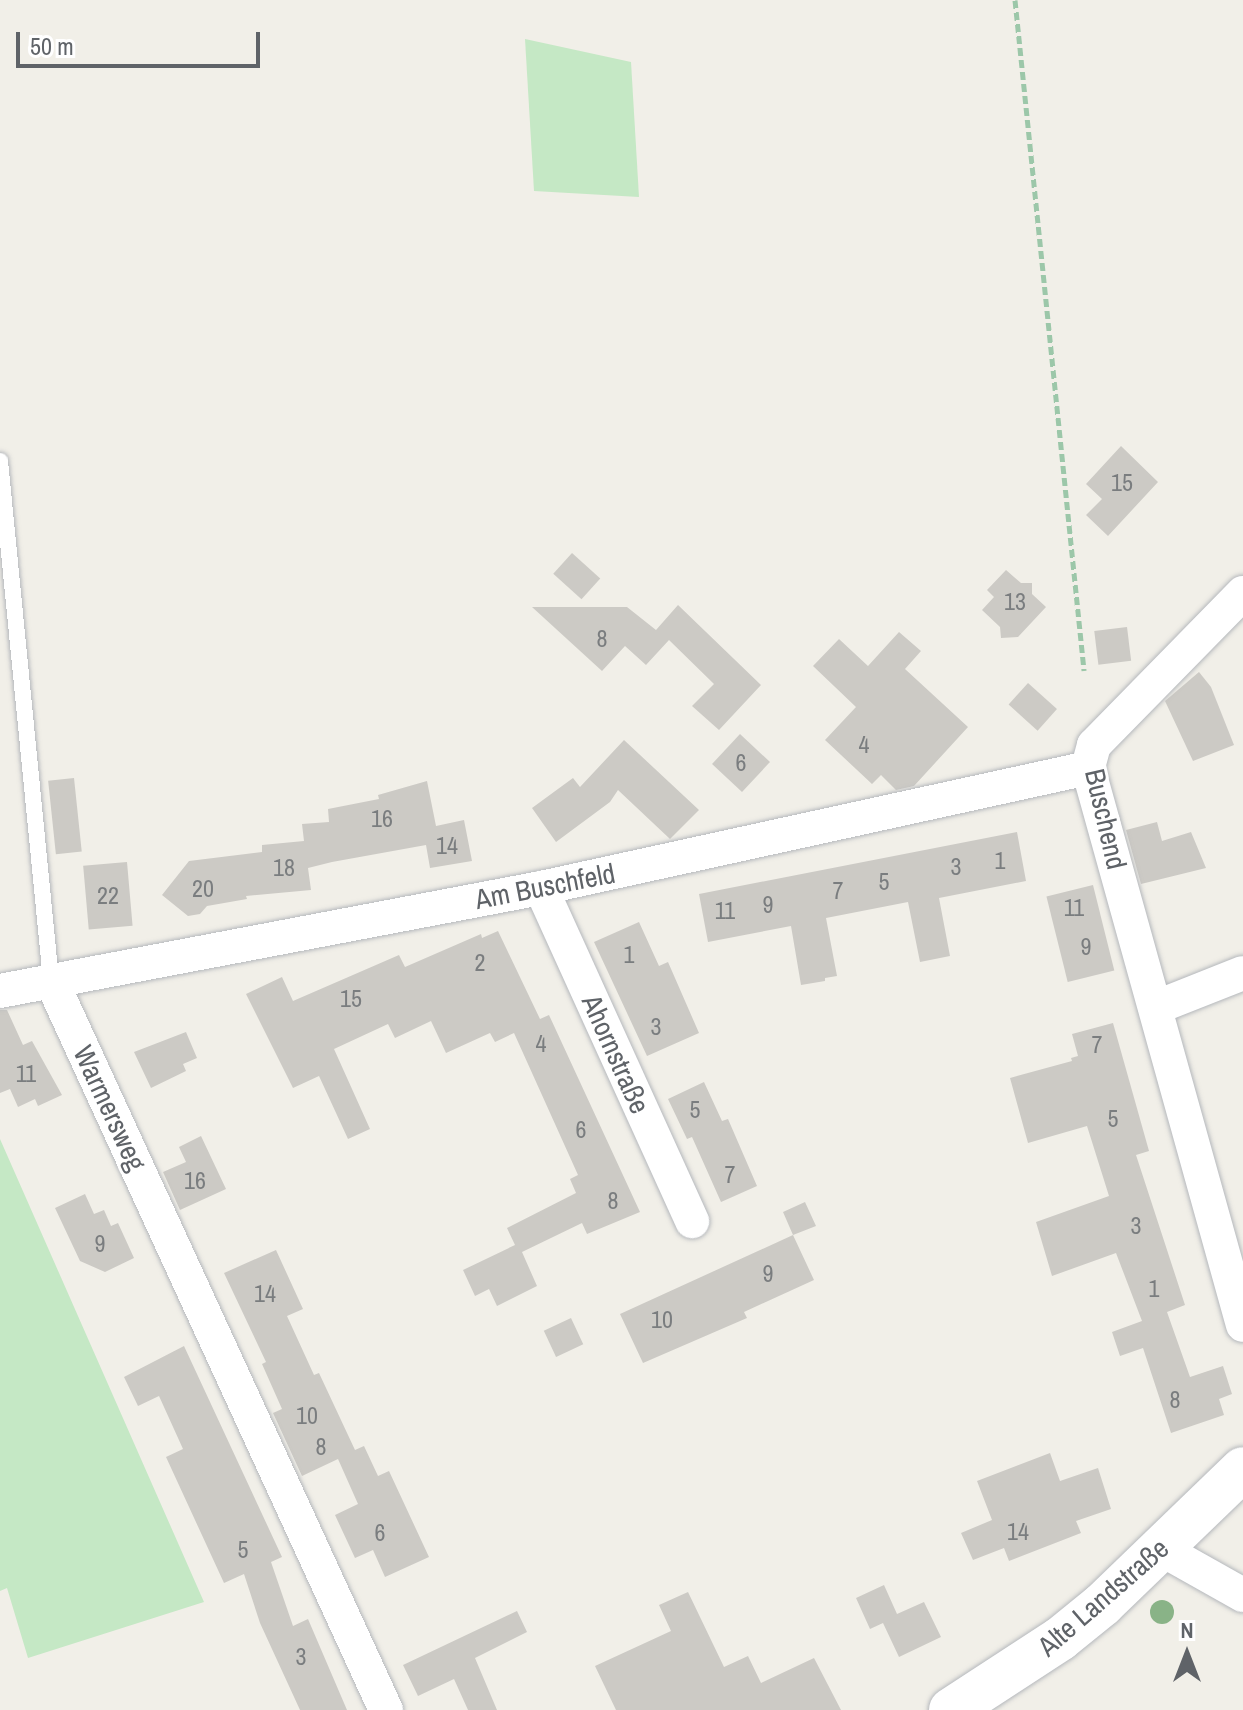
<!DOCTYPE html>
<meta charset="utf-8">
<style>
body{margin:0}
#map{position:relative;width:1243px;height:1710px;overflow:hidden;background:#f1efe8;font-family:"Archivo Narrow",sans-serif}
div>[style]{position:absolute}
.green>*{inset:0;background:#c5e8c5}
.building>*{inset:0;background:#cccac5;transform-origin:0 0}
.path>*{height:5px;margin-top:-2.5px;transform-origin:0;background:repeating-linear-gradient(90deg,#9cc7a9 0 8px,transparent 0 12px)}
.roads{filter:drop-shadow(0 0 2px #b5b8bc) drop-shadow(0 0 2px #b5b8bc)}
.service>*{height:16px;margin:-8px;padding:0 8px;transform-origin:8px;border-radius:8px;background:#fff}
.minor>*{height:34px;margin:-17px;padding:0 17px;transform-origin:17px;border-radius:17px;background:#fff}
.secondary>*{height:44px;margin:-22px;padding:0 22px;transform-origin:22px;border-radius:22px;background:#fff}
.trees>*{width:24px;height:24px;margin:-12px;border-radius:50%;background:#89b387}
span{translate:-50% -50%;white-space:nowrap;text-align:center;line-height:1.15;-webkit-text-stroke:6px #fff;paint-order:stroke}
.number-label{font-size:24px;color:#7a7d7f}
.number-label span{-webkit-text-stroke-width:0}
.street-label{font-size:28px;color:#5f6368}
.north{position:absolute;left:1147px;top:1614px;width:80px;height:80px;-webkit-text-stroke:6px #fff;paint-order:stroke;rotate:0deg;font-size:22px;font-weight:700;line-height:32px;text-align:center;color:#5f6368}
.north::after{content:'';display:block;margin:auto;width:28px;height:36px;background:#5f6368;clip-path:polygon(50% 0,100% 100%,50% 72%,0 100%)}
.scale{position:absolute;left:16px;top:32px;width:244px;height:36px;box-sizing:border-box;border:4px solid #5f6368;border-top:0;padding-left:10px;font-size:24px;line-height:28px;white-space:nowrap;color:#5f6368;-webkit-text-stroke:6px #fff;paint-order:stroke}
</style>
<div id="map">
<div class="green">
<i style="clip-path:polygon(525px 39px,631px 62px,639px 197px,534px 191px)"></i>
<i style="clip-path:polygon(0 1139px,204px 1602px,28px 1658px,7px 1588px,0 1591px)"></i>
</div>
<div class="building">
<i style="clip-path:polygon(1121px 446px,1158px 482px,1108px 536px,1086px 515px,1102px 499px,1086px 484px)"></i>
<i style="left:572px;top:553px;width:38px;height:28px;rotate:42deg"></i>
<i style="clip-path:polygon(1006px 570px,1021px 583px,1032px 583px,1032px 594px,1046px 607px,1018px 637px,1001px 638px,1000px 627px,982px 610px,994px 597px,987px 590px)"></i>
<i style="clip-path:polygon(678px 605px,761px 685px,719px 730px,692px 706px,714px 684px,669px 640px,646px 665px,625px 646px,602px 671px,532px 607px,627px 607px,656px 630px)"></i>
<i style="left:1127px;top:627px;width:34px;height:33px;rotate:83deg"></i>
<i style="clip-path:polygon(899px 632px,921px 651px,905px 669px,968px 727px,914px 786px,896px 790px,881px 775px,872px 784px,825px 740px,856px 707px,813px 666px,839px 639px,868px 666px)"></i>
<i style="clip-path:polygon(1199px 672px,1211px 687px,1234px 745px,1193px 761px,1165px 701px)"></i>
<i style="left:1028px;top:683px;width:39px;height:29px;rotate:42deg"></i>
<i style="left:740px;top:734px;width:41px;height:41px;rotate:43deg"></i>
<i style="clip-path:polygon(624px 740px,699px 810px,670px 839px,618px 790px,610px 802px,556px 842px,532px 808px,573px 778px,580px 787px)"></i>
<i style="left:74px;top:778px;width:74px;height:26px;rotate:84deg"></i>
<i style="clip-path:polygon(427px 781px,436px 826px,464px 820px,472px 861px,430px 868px,426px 845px,332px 862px,308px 868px,311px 890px,246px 896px,247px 899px,207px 906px,200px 914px,188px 916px,162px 895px,189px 861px,262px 852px,262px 845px,304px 841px,302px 824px,329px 822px,328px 809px,379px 799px,378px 795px)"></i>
<i style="clip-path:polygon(1157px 822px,1162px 841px,1191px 832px,1206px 868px,1141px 884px,1126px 830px)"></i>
<i style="clip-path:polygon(1017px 832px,1026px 881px,939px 898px,950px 956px,920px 962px,908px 902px,826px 918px,837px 976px,825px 978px,825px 981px,801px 985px,791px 926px,708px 942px,699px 894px)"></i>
<i style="left:127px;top:862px;width:64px;height:44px;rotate:85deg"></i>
<i style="left:1093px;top:885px;width:88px;height:48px;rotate:76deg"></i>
<i style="clip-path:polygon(639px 922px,659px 966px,668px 962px,699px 1033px,647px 1056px,594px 942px)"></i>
<i style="clip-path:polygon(498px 931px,540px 1019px,549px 1015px,640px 1212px,587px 1234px,582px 1223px,522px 1252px,537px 1286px,497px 1306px,489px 1289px,475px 1296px,463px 1270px,515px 1245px,507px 1228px,576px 1193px,570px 1179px,578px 1175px,514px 1033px,495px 1042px,490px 1033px,446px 1053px,431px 1021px,395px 1038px,388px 1024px,334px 1049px,370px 1129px,348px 1139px,319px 1076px,293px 1088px,246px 994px,282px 977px,293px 1001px,399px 955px,405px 967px,481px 934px,482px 938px)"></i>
<i style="clip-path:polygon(0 1010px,7px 1010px,23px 1045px,32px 1041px,62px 1095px,38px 1106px,35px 1099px,18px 1107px,10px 1089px,0 1093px)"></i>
<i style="clip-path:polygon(1113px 1023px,1149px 1151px,1136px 1155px,1185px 1305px,1167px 1312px,1190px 1377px,1223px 1366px,1232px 1394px,1219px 1399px,1224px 1415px,1171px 1433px,1143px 1348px,1120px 1356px,1112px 1332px,1142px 1321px,1116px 1253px,1052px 1276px,1036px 1222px,1109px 1196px,1087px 1126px,1028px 1143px,1010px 1078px,1072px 1061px,1071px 1058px,1078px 1056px,1072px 1034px)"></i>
<i style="clip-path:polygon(186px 1032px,197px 1058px,183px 1064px,186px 1071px,151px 1088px,134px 1052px)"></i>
<i style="clip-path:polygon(704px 1082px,722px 1121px,728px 1119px,757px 1186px,721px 1202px,692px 1137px,687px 1139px,668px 1099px)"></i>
<i style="clip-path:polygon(201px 1136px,226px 1189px,180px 1210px,163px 1172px,186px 1162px,179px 1147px)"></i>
<i style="clip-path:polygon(85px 1194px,94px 1214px,104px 1210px,111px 1226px,118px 1223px,134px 1258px,105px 1272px,80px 1261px,55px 1208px)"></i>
<i style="clip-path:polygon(805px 1202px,816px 1226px,793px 1235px,814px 1280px,744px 1312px,747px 1318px,643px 1363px,620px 1314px,793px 1235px,783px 1212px)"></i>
<i style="clip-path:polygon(276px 1250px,303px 1309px,287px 1316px,314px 1375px,319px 1373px,355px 1450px,364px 1446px,378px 1476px,389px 1471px,429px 1557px,385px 1577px,373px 1550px,355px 1558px,335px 1515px,358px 1504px,338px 1459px,302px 1476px,273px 1413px,282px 1409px,262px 1364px,266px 1362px,224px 1273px)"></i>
<i style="left:571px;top:1318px;width:29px;height:30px;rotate:65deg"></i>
<i style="clip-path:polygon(184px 1346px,282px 1557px,271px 1562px,293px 1626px,308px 1619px,347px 1710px,300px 1710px,260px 1623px,244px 1574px,224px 1583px,166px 1457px,183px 1449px,159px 1396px,138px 1406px,124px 1377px)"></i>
<i style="clip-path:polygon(1050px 1453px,1060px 1481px,1098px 1468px,1111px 1509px,1076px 1521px,1081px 1533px,1009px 1561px,1004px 1548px,973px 1560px,961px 1533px,992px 1520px,977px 1481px)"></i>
<i style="clip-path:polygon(884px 1585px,897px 1614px,924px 1602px,941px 1637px,899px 1657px,883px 1623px,870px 1629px,856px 1598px)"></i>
<i style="clip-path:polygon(688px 1592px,724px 1667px,748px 1656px,761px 1683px,814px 1658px,841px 1710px,616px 1710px,595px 1666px,671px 1631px,659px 1605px)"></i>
<i style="clip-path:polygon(517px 1611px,527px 1632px,475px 1658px,497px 1710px,468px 1710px,454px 1679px,418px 1696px,403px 1665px)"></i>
</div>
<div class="path">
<i style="left:1015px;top:0;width:674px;rotate:84.12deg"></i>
</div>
<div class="roads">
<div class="service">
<i style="left:0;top:461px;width:521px;rotate:84.39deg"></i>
</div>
<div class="minor">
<i style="left:1243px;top:593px;width:213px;rotate:134.4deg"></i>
<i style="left:1094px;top:745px;width:24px;rotate:105deg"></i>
<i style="left:1088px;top:768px;width:578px;rotate:74.45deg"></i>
<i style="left:541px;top:888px;width:366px;rotate:65.6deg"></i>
<i style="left:51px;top:980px;width:803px;rotate:65.35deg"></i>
<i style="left:0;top:991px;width:551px;rotate:-10.78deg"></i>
<i style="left:541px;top:888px;width:560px;rotate:-12.37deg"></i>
<i style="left:1157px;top:1007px;width:92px;rotate:-21.6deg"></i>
<i style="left:1161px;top:1549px;width:94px;rotate:29.3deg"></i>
</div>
<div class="secondary">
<i style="left:951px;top:1710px;width:130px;rotate:-33.1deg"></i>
<i style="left:1060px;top:1639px;width:55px;rotate:-39.1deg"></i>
<i style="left:1103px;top:1604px;width:194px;rotate:-44deg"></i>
</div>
</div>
<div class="trees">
<i style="left:1162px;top:1612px"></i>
</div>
<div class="number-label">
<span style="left:1122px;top:483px">15</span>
<span style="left:1015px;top:602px">13</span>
<span style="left:602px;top:639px">8</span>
<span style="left:864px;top:745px">4</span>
<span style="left:741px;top:763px">6</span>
<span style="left:382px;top:819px">16</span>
<span style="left:447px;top:846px">14</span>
<span style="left:1000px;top:861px">1</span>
<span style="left:956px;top:867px">3</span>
<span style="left:284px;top:868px">18</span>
<span style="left:884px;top:882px">5</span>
<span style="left:203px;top:889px">20</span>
<span style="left:838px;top:891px">7</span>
<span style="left:108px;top:896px">22</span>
<span style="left:768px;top:905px">9</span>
<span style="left:1074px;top:908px">11</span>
<span style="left:725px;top:911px">11</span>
<span style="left:1086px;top:947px">9</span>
<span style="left:629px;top:955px">1</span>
<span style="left:480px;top:963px">2</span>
<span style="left:351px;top:999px">15</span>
<span style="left:656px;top:1027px">3</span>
<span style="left:541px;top:1044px">4</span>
<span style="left:1097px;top:1045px">7</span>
<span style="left:26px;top:1074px">11</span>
<span style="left:695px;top:1110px">5</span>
<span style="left:1113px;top:1119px">5</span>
<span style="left:581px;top:1130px">6</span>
<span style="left:730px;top:1175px">7</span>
<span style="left:195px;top:1181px">16</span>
<span style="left:613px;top:1201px">8</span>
<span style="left:1136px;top:1226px">3</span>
<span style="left:100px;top:1244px">9</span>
<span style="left:768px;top:1274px">9</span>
<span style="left:1154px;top:1289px">1</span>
<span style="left:265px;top:1294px">14</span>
<span style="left:662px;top:1320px">10</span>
<span style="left:1175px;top:1400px">8</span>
<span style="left:307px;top:1416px">10</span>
<span style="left:321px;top:1447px">8</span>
<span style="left:1018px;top:1532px">14</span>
<span style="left:380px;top:1533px">6</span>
<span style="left:243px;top:1550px">5</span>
<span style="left:301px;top:1657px">3</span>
</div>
<div class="street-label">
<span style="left:1106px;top:819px;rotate:77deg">Buschend</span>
<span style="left:545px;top:886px;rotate:-11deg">Am Buschfeld</span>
<span style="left:616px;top:1054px;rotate:66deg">Ahornstraße</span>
<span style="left:110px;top:1108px;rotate:65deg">Warmersweg</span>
<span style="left:1103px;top:1597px;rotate:-41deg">Alte Landstraße</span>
</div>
<div class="north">N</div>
<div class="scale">50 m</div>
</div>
